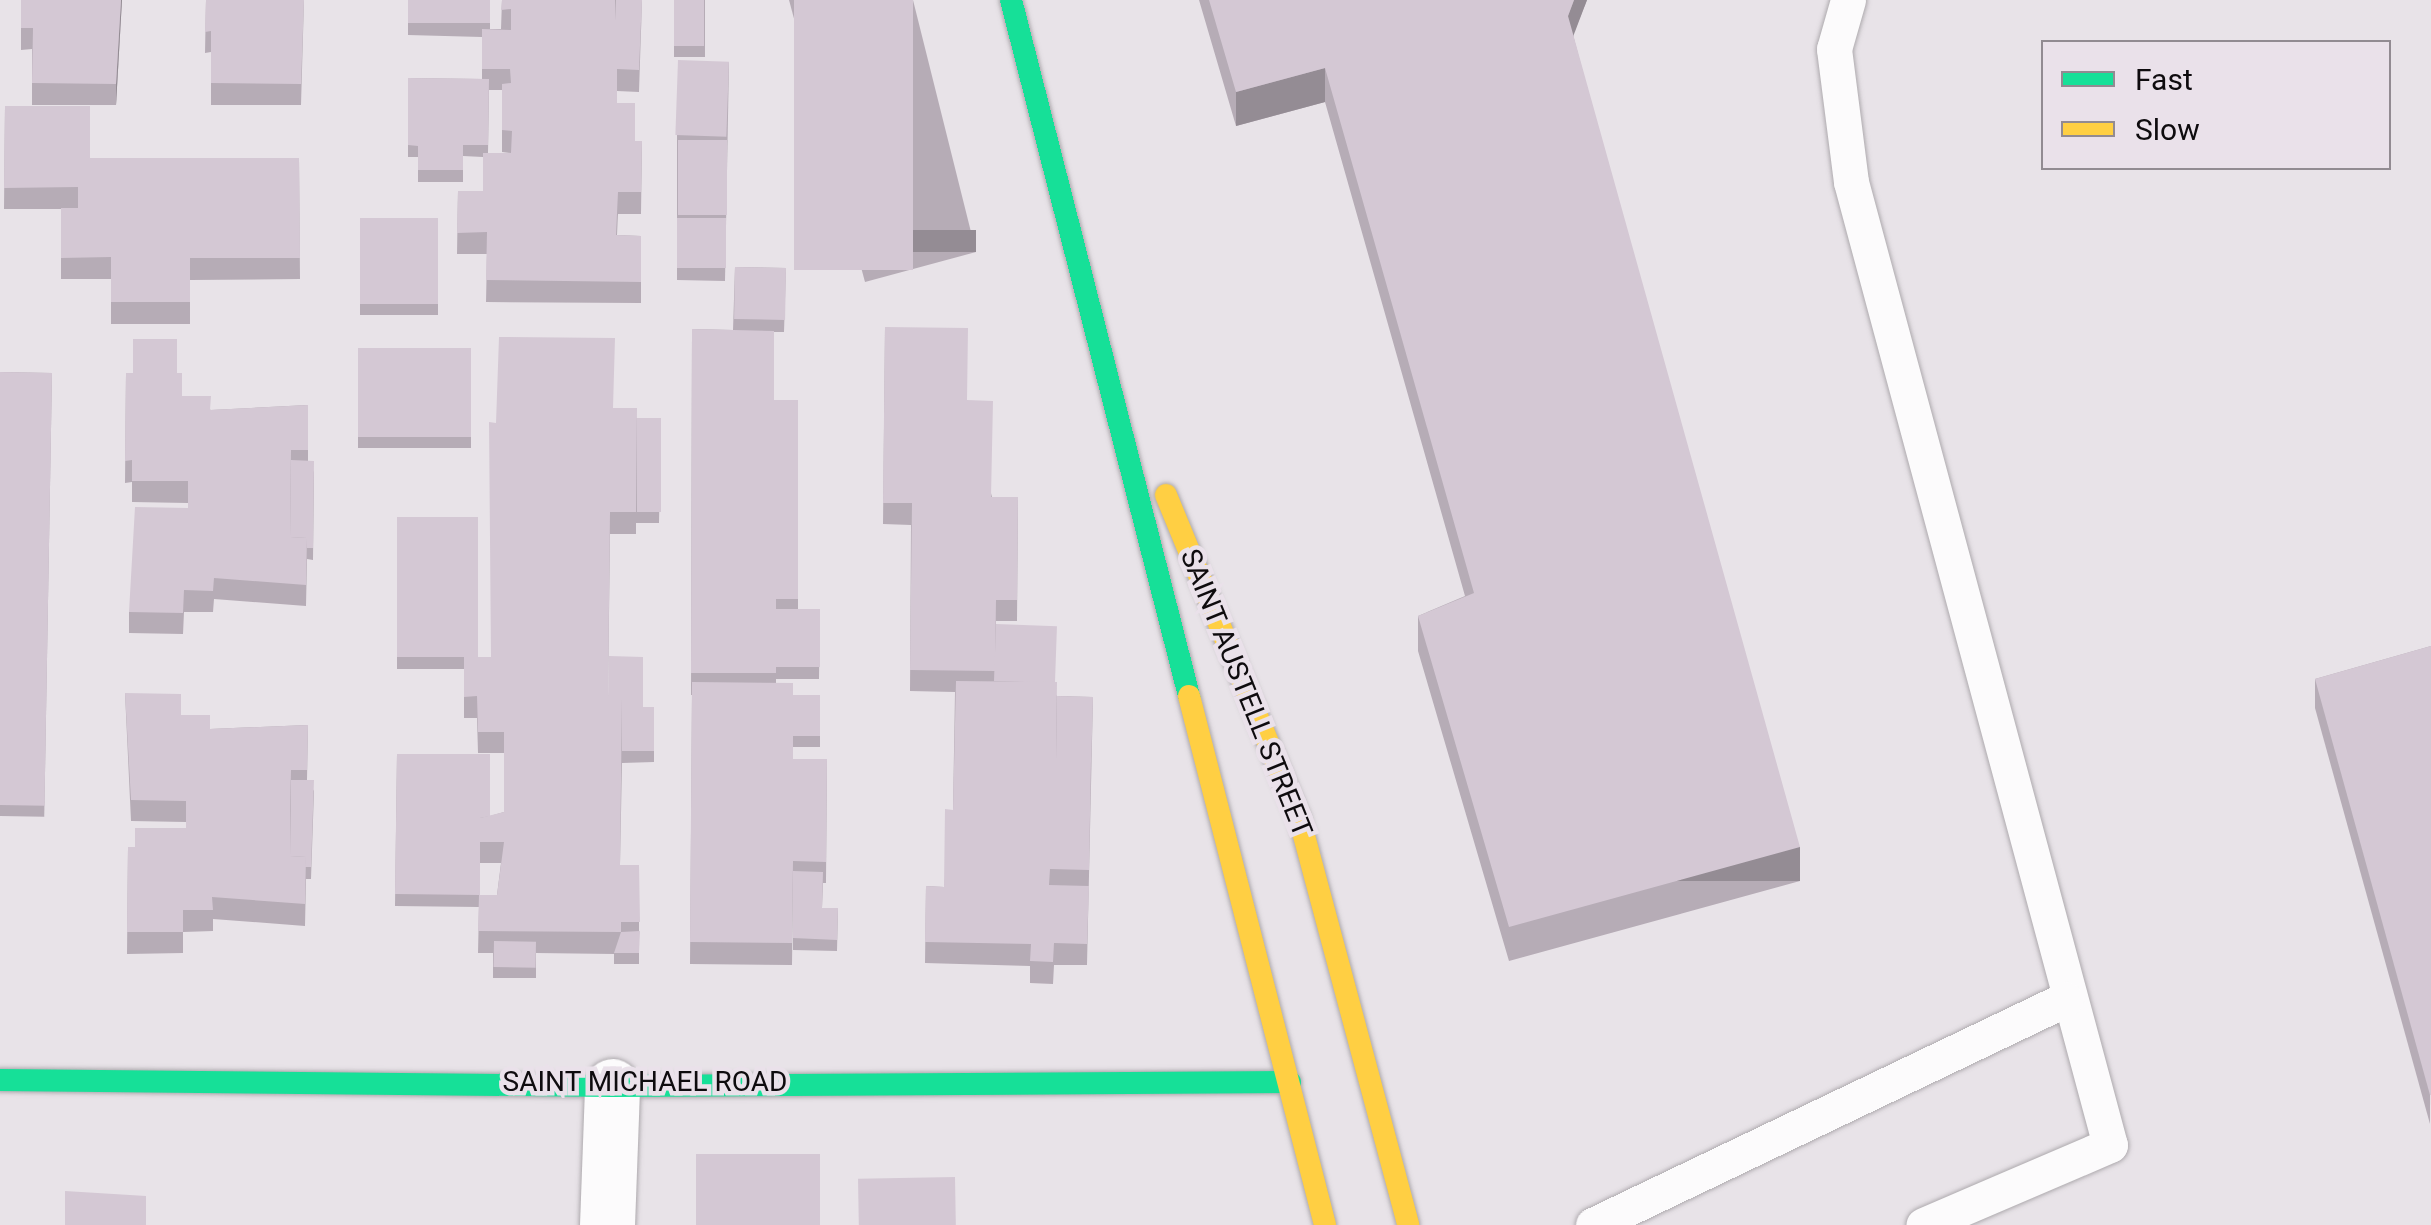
<!DOCTYPE html>
<style>
body{margin:0}
#map{position:relative;width:2431px;height:1225px;overflow:hidden;background:#e8e3e8;font-family:Roboto,sans-serif}
div>[style]{position:absolute}
.roads{filter:drop-shadow(0 0 2px #aeaaae) drop-shadow(0 0 2px #aeaaae)}
.lane>*{height:35px;margin:-17.5px;padding:0 17.5px;transform-origin:17.5px;border-radius:17.5px;background:#fcfbfc}
.street>*{height:55px;margin:-27.5px;padding:0 27.5px;transform-origin:27.5px;border-radius:27.5px;background:#fcfbfc}
.fast>*{height:22px;margin:-11px;padding:0 11px;transform-origin:11px;border-radius:11px;background:#16e098}
.slow>*{height:22px;margin:-11px;padding:0 11px;transform-origin:11px;border-radius:11px;background:#ffcf43}
.wall>*{inset:0;background:#b6acb6;transform-origin:0 0}
.shaded-wall>*{inset:0;background:#948c94;transform-origin:0 0}
.building>*{inset:0;background:#d4c8d4;transform-origin:0 0}
span{translate:-50% -50%;white-space:nowrap;text-align:center;line-height:1.15;-webkit-text-stroke:9px #eae1ea;paint-order:stroke}
.street-label{font-size:28px;color:#0e0b0e}
.legend{position:absolute;left:2041px;top:40px;width:350px;height:130px;box-sizing:border-box;background:#eae1ea;border:2px solid #928b92;margin:0;padding:12px 18px;list-style:none;font-size:30px;color:#0e0b0e}
.legend li{display:flex;align-items:center;gap:20px;height:50px}
.legend b{width:50px;border:2px solid #928b92}
</style>
<div id="map">
<div class="roads">
<div class="lane">
<i style="left:1848px;top:0;width:51px;rotate:105.9deg"></i>
<i style="left:1834px;top:49px;width:134px;rotate:82.7deg"></i>
<i style="left:1851px;top:182px;width:997px;rotate:74.95deg"></i>
<i style="left:2110px;top:1145px;width:203px;rotate:156.8deg"></i>
<i style="left:1593px;top:1225px;width:524px;rotate:-25.54deg"></i>
</div>
<div class="street">
<i style="left:607px;top:1225px;width:139px;rotate:-87.9deg"></i>
</div>
<div class="fast">
<i style="left:1011px;top:0;width:718px;rotate:75.65deg"></i>
<i style="left:0;top:1080px;width:612px;rotate:0.56deg"></i>
<i style="left:612px;top:1086px;width:678px;rotate:-0.34deg"></i>
</div>
<div class="slow">
<i style="left:1166px;top:495px;width:348px;rotate:67.6deg"></i>
<i style="left:1299px;top:817px;width:422px;rotate:75deg"></i>
<i style="left:1189px;top:696px;width:546px;rotate:75.58deg"></i>
</div>
</div>
<div class="wall">
<i style="clip-path:polygon(21px 0,122px 0,116px 105px,32px 105px,32px 49px,21px 50px)"></i>
<i style="clip-path:polygon(206px 0,304px 0,301px 105px,211px 105px,211px 52px,205px 53px)"></i>
<i style="clip-path:polygon(evenodd,490px 0,490px 29px,501px 29px,502px 0,642px 0,639px 92px,617px 91px,617px 103px,634px 141px,642px 141px,641px 214px,618px 214px,617px 235px,641px 236px,641px 303px,486px 302px,487px 254px,457px 254px,458px 191px,483px 191px,483px 157px,463px 156px,463px 182px,418px 182px,418px 157px,408px 157px,408px 78px,482px 79px,482px 37px,408px 35px,408px 23px,490px 0,489px 90px,502px 90px,502px 152px,511px 153px,488px 153px,489px 90px)"></i>
<i style="left:674px;top:0;width:31px;height:57px"></i>
<i style="clip-path:polygon(789px 0,913px 0,976px 252px,865px 282px)"></i>
<i style="clip-path:polygon(1199px 0,1587px 0,1573px 35px,1800px 881px,1509px 961px,1418px 651px,1418px 616px,1465px 596px,1325px 102px,1236px 126px)"></i>
<i style="clip-path:polygon(729px 62px,725px 281px,677px 280px,677px 135px)"></i>
<i style="clip-path:polygon(5px 106px,90px 158px,299px 158px,300px 279px,190px 280px,190px 324px,111px 324px,111px 279px,61px 279px,61px 209px,4px 209px)"></i>
<i style="left:360px;top:218px;width:78px;height:97px"></i>
<i style="clip-path:polygon(735px 267px,786px 268px,784px 332px,774px 332px,774px 400px,798px 400px,798px 609px,820px 609px,819px 679px,776px 679px,776px 683px,793px 759px,827px 759px,826px 883px,823px 883px,822px 908px,838px 908px,837px 951px,793px 950px,793px 883px,792px 965px,690px 964px,692px 695px,691px 695px,692px 329px,733px 330px)"></i>
<i style="clip-path:polygon(885px 327px,967px 400px,992px 497px,1018px 497px,1017px 621px,996px 621px,996px 624px,1057px 696px,1093px 697px,1087px 965px,1054px 965px,1053px 984px,1030px 983px,1030px 966px,925px 963px,926px 886px,944px 887px,953px 810px,955px 692px,910px 691px,911px 525px,883px 524px)"></i>
<i style="left:471px;top:348px;width:100px;height:113px;rotate:90deg"></i>
<i style="left:0;top:372px;width:52px;height:444px;rotate:1deg"></i>
<i style="clip-path:polygon(126px 373px,177px 373px,182px 396px,211px 410px,308px 405px,308px 461px,314px 472px,313px 560px,307px 559px,306px 606px,214px 599px,213px 612px,184px 612px,183px 634px,129px 633px,129px 612px,188px 508px,188px 503px,132px 502px,132px 482px,125px 483px)"></i>
<i style="clip-path:polygon(evenodd,614px 408px,637px 418px,661px 418px,659px 523px,636px 523px,636px 534px,610px 534px,608px 695px,643px 707px,654px 707px,654px 762px,622px 763px,620px 865px,639px 865px,639px 964px,614px 964px,614px 954px,536px 953px,536px 978px,493px 978px,493px 953px,478px 953px,479px 907px,395px 906px,397px 754px,490px 816px,504px 812px,504px 753px,478px 753px,477px 718px,464px 718px,464px 669px,397px 669px,397px 517px,478px 657px,491px 657px,496px 423px,614px 408px,480px 863px,501px 863px,497px 895px,480px 895px,480px 863px)"></i>
<i style="clip-path:polygon(2431px 646px,2430px 1124px,2315px 708px,2315px 679px)"></i>
<i style="clip-path:polygon(125px 693px,181px 715px,210px 729px,308px 725px,307px 780px,314px 791px,311px 879px,306px 879px,305px 926px,213px 919px,213px 931px,183px 932px,183px 953px,127px 954px,128px 847px,135px 847px,186px 828px,186px 822px,131px 821px)"></i>
<i style="left:793px;top:695px;width:27px;height:52px"></i>
</div>
<div class="shaded-wall">
<i style="clip-path:polygon(121px 0,122px 0,116px 105px,116px 84px)"></i>
<i style="clip-path:polygon(1574px 0,1587px 0,1568px 50px,1568px 16px)"></i>
<i style="clip-path:polygon(1325px 68px,1325px 102px,1236px 126px,1236px 92px)"></i>
<i style="left:976px;top:230px;width:22px;height:115px;rotate:90deg"></i>
<i style="left:1800px;top:847px;width:34px;height:302px;rotate:90deg"></i>
</div>
<div class="building">
<i style="clip-path:polygon(21px 0,121px 0,116px 84px,32px 83px,33px 28px,21px 28px)"></i>
<i style="clip-path:polygon(206px 0,304px 0,301px 84px,211px 83px,211px 31px,205px 32px)"></i>
<i style="left:408px;top:0;width:82px;height:23px"></i>
<i style="clip-path:polygon(502px 0,615px 0,615px 21px,641px 21px,639px 70px,617px 69px,617px 141px,642px 141px,641px 192px,618px 192px,616px 235px,641px 236px,641px 282px,486px 280px,487px 232px,457px 233px,458px 191px,483px 191px,483px 153px,511px 153px,512px 131px,502px 130px,502px 84px,511px 83px,510px 69px,482px 69px,482px 29px,511px 30px,511px 9px,501px 10px)"></i>
<i style="clip-path:polygon(616px 0,642px 0,641px 31px,641px 21px,615px 21px)"></i>
<i style="left:674px;top:0;width:30px;height:46px"></i>
<i style="left:794px;top:0;width:119px;height:270px"></i>
<i style="clip-path:polygon(1209px 0,1574px 0,1568px 16px,1800px 847px,1509px 927px,1418px 616px,1474px 593px,1325px 68px,1236px 92px)"></i>
<i style="left:678px;top:60px;width:51px;height:75px;rotate:2deg"></i>
<i style="clip-path:polygon(408px 78px,489px 79px,488px 145px,463px 145px,463px 170px,418px 170px,418px 146px,408px 145px)"></i>
<i style="left:617px;top:103px;width:18px;height:38px"></i>
<i style="clip-path:polygon(5px 106px,90px 106px,90px 158px,299px 158px,300px 258px,190px 258px,190px 302px,111px 302px,111px 257px,61px 258px,61px 208px,78px 208px,78px 187px,4px 188px)"></i>
<i style="left:678px;top:140px;width:49px;height:75px"></i>
<i style="left:360px;top:218px;width:78px;height:86px"></i>
<i style="left:677px;top:218px;width:49px;height:50px"></i>
<i style="left:735px;top:267px;width:51px;height:52px;rotate:1deg"></i>
<i style="clip-path:polygon(885px 327px,968px 328px,967px 400px,993px 401px,991px 497px,1018px 497px,1017px 600px,996px 600px,995px 671px,910px 670px,912px 503px,883px 503px)"></i>
<i style="clip-path:polygon(692px 329px,774px 331px,774px 400px,798px 400px,798px 599px,776px 599px,776px 673px,691px 673px)"></i>
<i style="clip-path:polygon(499px 337px,615px 338px,613px 408px,637px 408px,636px 512px,610px 512px,608px 697px,622px 697px,620px 865px,639px 865px,640px 922px,621px 922px,621px 932px,478px 931px,479px 895px,497px 895px,504px 842px,480px 842px,480px 818px,504px 812px,504px 732px,478px 732px,477px 696px,464px 697px,464px 657px,491px 657px,489px 422px,496px 423px)"></i>
<i style="left:133px;top:339px;width:44px;height:34px"></i>
<i style="left:471px;top:348px;width:89px;height:113px;rotate:90deg"></i>
<i style="left:0;top:372px;width:52px;height:433px;rotate:1deg"></i>
<i style="clip-path:polygon(126px 373px,182px 373px,182px 396px,211px 396px,210px 410px,308px 405px,308px 450px,291px 450px,290px 537px,307px 538px,306px 585px,214px 578px,213px 591px,184px 590px,183px 613px,129px 612px,135px 507px,188px 508px,188px 481px,132px 481px,132px 460px,125px 461px)"></i>
<i style="left:637px;top:418px;width:24px;height:94px"></i>
<i style="clip-path:polygon(291px 460px,314px 461px,313px 548px,307px 548px,307px 538px,290px 537px)"></i>
<i style="left:397px;top:517px;width:81px;height:140px"></i>
<i style="left:776px;top:609px;width:44px;height:58px"></i>
<i style="left:996px;top:624px;width:61px;height:57px;rotate:2deg"></i>
<i style="clip-path:polygon(2431px 646px,2431px 1095px,2430px 1095px,2315px 679px)"></i>
<i style="clip-path:polygon(609px 656px,643px 657px,643px 707px,654px 707px,654px 751px,622px 751px,622px 697px,608px 697px)"></i>
<i style="clip-path:polygon(956px 681px,1057px 682px,1056px 760px,1091px 760px,1089px 870px,1050px 869px,1049px 885px,1089px 886px,1087px 944px,1054px 943px,1053px 962px,1030px 961px,1031px 944px,925px 942px,926px 886px,944px 887px,945px 809px,953px 810px)"></i>
<i style="clip-path:polygon(692px 682px,793px 683px,793px 759px,827px 759px,826px 862px,793px 861px,792px 943px,690px 942px)"></i>
<i style="clip-path:polygon(125px 693px,181px 694px,181px 715px,210px 715px,210px 729px,308px 725px,307px 770px,291px 770px,290px 811px,290px 856px,306px 857px,305px 904px,212px 897px,213px 910px,183px 910px,183px 932px,127px 932px,128px 847px,135px 847px,135px 828px,186px 828px,186px 801px,131px 800px)"></i>
<i style="left:793px;top:695px;width:27px;height:41px"></i>
<i style="clip-path:polygon(1057px 696px,1093px 697px,1091px 770px,1091px 760px,1056px 760px)"></i>
<i style="clip-path:polygon(397px 754px,490px 754px,490px 816px,480px 818px,480px 895px,395px 894px)"></i>
<i style="clip-path:polygon(291px 780px,314px 780px,311px 867px,305px 867px,306px 857px,290px 856px)"></i>
<i style="clip-path:polygon(793px 871px,823px 872px,822px 908px,838px 908px,837px 940px,793px 938px)"></i>
<i style="clip-path:polygon(640px 931px,639px 953px,614px 953px,621px 932px)"></i>
<i style="left:494px;top:941px;width:42px;height:26px;rotate:1deg"></i>
<i style="left:696px;top:1154px;width:124px;height:71px"></i>
<i style="left:955px;top:1177px;width:48px;height:97px;rotate:89deg"></i>
<i style="clip-path:polygon(65px 1191px,146px 1196px,146px 1225px,65px 1225px)"></i>
</div>
<div class="street-label">
<span style="left:1246px;top:693px;rotate:68deg">SAINT AUSTELL STREET</span>
<span style="left:645px;top:1082px">SAINT MICHAEL ROAD</span>
</div>
<ul class="legend">
<li><b style="height:12px;background:#16e098"></b>Fast</li>
<li><b style="height:12px;background:#ffcf43"></b>Slow</li>
</ul>
</div>
